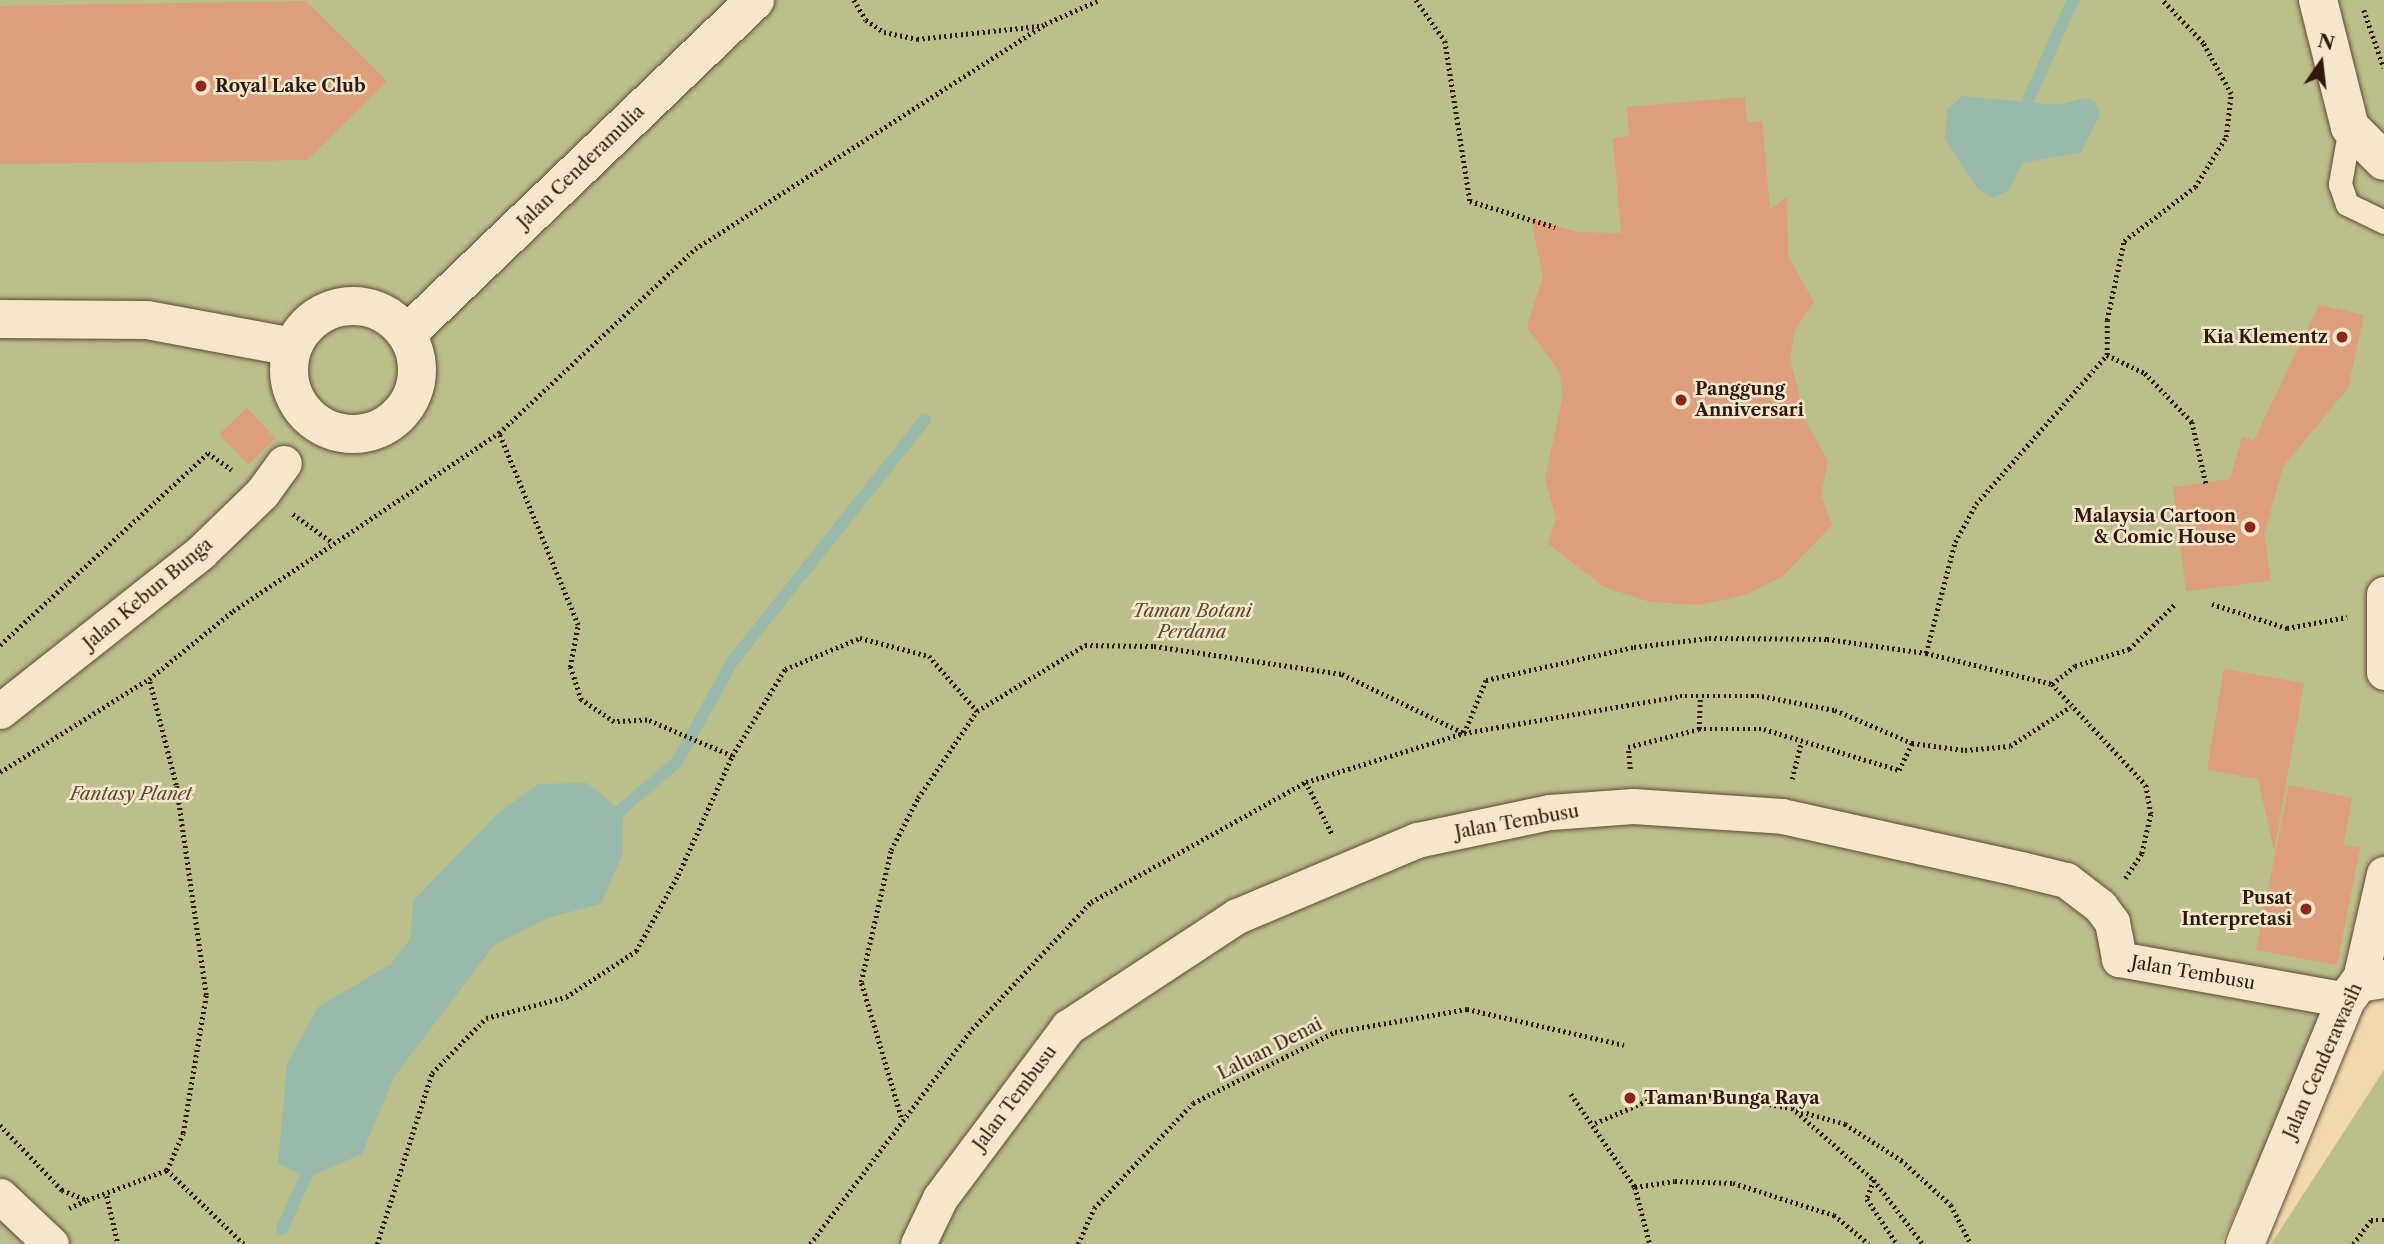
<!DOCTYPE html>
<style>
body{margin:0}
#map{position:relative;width:2384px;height:1244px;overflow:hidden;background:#f0daad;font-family:"Libre Caslon Text",serif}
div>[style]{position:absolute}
.green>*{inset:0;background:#bbbf89}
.water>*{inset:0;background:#9abaac}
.stream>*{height:12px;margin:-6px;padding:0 6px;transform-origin:6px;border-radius:6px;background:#9abaac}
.building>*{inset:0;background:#dd9f7c;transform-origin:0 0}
.path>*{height:4.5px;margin-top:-2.25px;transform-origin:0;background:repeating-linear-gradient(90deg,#31180d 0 2px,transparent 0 5.5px)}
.roads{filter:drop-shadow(0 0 2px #614835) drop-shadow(0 0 2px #614835)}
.service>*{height:23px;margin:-11.5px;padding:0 11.5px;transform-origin:11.5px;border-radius:11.5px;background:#f5e7ca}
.pedestrian>*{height:35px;margin:-17.5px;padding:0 17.5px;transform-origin:17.5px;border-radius:17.5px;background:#f5e7ca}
.minor>*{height:38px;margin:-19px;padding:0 19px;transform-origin:19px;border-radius:19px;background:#f5e7ca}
.minor>.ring{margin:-19px;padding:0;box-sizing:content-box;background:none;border:38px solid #f5e7ca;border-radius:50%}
.dots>*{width:19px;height:19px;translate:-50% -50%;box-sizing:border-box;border:4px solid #f5e7ca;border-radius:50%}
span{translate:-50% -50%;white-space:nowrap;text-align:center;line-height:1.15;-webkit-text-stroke:5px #f5e7ca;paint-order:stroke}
.poi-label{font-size:18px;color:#31180d;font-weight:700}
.left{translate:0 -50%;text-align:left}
.right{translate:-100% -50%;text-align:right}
.street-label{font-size:18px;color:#31180d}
.park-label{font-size:18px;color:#5a4a32;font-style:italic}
.north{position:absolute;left:2286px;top:28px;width:70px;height:70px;-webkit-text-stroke:5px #f5e7ca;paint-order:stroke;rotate:14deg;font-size:19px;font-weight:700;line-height:28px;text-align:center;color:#31180d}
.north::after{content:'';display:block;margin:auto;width:24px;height:32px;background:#31180d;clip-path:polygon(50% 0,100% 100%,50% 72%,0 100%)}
</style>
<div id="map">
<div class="green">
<i style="clip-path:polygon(0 0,2384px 0,2384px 959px,2344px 969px,2221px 1244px,0 1244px)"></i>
<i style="clip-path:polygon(2384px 1070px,2384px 1244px,2271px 1244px)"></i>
</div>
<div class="water">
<i style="clip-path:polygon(1962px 96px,2058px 105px,2086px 98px,2095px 102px,2100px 115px,2081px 152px,2023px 163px,2008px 191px,1993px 198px,1978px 189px,1945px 140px,1947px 110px)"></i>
<i style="clip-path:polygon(587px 783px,623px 812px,622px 855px,601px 904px,547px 918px,494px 945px,394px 1077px,362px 1154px,306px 1178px,278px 1163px,287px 1064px,318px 1007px,391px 964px,410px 939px,413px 901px,499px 812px,539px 784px)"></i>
</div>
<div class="stream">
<i style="left:2028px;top:100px;width:110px;rotate:-65.8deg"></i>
<i style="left:609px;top:820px;width:89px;rotate:-40.5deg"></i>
<i style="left:677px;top:762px;width:114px;rotate:-61.2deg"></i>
<i style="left:732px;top:662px;width:310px;rotate:-51.5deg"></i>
<i style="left:282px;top:1229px;width:72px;rotate:-65.6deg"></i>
</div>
<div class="building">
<i style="clip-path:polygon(306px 1px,387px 81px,307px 160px,0 164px,0 6px)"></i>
<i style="clip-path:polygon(1745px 97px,1747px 122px,1762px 121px,1770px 210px,1787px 197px,1788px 256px,1814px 302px,1795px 330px,1790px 357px,1805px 420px,1828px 461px,1821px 495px,1832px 525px,1783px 576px,1745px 595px,1700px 605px,1650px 602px,1604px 587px,1548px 544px,1556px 519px,1545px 479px,1563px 395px,1559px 371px,1527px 327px,1543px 277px,1531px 218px,1576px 232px,1621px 233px,1613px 138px,1629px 136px,1627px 107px)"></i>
<i style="clip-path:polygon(2319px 305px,2364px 315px,2348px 388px,2283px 467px,2264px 534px,2271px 581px,2186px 591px,2173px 487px,2230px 479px,2242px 437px,2254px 440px)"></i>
<i style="left:247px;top:408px;width:42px;height:38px;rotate:47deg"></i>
<i style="clip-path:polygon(2224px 669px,2304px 683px,2274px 851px,2258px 779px,2207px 770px)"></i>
<i style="clip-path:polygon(2289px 785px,2352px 798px,2343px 845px,2360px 848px,2337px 965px,2256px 950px)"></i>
</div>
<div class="path">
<i style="left:854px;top:0;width:23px;rotate:59deg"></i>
<i style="left:866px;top:20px;width:22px;rotate:34deg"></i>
<i style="left:884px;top:32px;width:34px;rotate:12deg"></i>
<i style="left:917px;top:39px;width:123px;rotate:-6.1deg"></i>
<i style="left:1416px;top:0;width:50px;rotate:54.7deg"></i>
<i style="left:1445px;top:41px;width:162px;rotate:81.1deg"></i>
<i style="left:1470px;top:201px;width:89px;rotate:17deg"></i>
<i style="left:2364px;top:10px;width:61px;rotate:71deg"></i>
<i style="left:2107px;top:355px;width:42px;rotate:25.3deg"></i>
<i style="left:2145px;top:373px;width:68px;rotate:46.2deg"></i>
<i style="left:2192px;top:422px;width:63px;rotate:77.1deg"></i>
<i style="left:293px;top:514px;width:48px;rotate:35.7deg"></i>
<i style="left:2212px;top:604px;width:79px;rotate:17.7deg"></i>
<i style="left:2287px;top:628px;width:61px;rotate:-10.4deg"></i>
<i style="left:0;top:645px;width:283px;rotate:-42.7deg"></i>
<i style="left:208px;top:453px;width:29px;rotate:35deg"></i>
<i style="left:1926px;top:653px;width:115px;rotate:-75.4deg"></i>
<i style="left:1955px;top:542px;width:43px;rotate:-61.1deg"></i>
<i style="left:1976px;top:504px;width:198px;rotate:-48.7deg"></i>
<i style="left:2107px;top:355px;width:35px;rotate:-90deg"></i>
<i style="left:2107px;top:320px;width:81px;rotate:-77.9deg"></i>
<i style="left:2124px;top:241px;width:89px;rotate:-37.3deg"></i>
<i style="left:2195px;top:187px;width:59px;rotate:-58.2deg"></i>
<i style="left:2226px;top:137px;width:43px;rotate:-83.4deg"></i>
<i style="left:2231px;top:94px;width:58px;rotate:-118.8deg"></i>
<i style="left:2203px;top:43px;width:59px;rotate:-133.6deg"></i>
<i style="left:2052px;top:684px;width:29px;rotate:-38deg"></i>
<i style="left:2075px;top:666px;width:57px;rotate:-17.5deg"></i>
<i style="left:2129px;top:649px;width:66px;rotate:-44.4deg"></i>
<i style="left:1699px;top:729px;width:33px;rotate:-88deg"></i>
<i style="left:732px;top:756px;width:102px;rotate:-58.7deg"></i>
<i style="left:785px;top:669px;width:81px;rotate:-22.5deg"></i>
<i style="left:860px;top:638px;width:71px;rotate:14.6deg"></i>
<i style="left:929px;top:656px;width:73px;rotate:48.9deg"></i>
<i style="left:1630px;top:769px;width:22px;rotate:-95deg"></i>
<i style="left:1628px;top:747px;width:73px;rotate:-14.2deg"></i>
<i style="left:1699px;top:729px;width:65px"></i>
<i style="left:1764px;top:729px;width:141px;rotate:16.9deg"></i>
<i style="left:1899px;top:770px;width:30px;rotate:-64deg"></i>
<i style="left:0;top:772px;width:176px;rotate:-32deg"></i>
<i style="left:149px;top:679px;width:108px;rotate:-39deg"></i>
<i style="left:233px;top:611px;width:320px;rotate:-33.8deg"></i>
<i style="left:499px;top:433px;width:269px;rotate:-43.2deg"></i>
<i style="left:695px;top:249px;width:416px;rotate:-32.7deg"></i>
<i style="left:1045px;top:24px;width:59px;rotate:-24deg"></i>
<i style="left:1792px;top:779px;width:37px;rotate:-76deg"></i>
<i style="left:1306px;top:782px;width:58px;rotate:63.4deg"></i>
<i style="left:1571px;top:1094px;width:113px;rotate:55.5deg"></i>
<i style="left:1635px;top:1187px;width:59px;rotate:75.3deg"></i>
<i style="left:1796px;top:1110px;width:51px;rotate:15.9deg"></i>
<i style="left:1845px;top:1124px;width:67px;rotate:32.7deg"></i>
<i style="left:1901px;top:1160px;width:67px;rotate:42deg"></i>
<i style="left:1951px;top:1205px;width:44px;rotate:62.9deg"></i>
<i style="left:901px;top:1117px;width:141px;rotate:-106.5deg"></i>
<i style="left:861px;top:982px;width:135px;rotate:-77.2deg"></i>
<i style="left:891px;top:850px;width:59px;rotate:-62.6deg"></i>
<i style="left:918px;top:798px;width:105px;rotate:-55.9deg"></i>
<i style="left:977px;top:711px;width:127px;rotate:-31.4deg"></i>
<i style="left:1085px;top:645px;width:69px;rotate:0.8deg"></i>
<i style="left:1154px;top:646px;width:190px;rotate:8.5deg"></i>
<i style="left:1342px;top:674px;width:136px;rotate:25.8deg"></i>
<i style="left:1464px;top:733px;width:57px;rotate:-67.5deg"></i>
<i style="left:1486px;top:680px;width:152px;rotate:-12.6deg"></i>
<i style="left:1634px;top:647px;width:76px;rotate:-6.8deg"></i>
<i style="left:1709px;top:638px;width:118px;rotate:0.5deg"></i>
<i style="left:1827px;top:639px;width:100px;rotate:8deg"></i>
<i style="left:1926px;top:653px;width:130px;rotate:13.8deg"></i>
<i style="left:2052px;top:684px;width:138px;rotate:47.1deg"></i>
<i style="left:2146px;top:785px;width:29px;rotate:80deg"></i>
<i style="left:2151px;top:814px;width:41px;rotate:102.7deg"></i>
<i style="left:2142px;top:854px;width:30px;rotate:124deg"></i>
<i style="left:1595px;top:1123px;width:64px;rotate:-23deg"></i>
<i style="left:1654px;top:1098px;width:61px;rotate:-2.8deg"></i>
<i style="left:1715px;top:1095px;width:78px;rotate:9.6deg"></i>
<i style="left:1792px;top:1108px;width:109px;rotate:41.3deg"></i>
<i style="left:1874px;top:1180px;width:81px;rotate:52.6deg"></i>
<i style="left:0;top:1125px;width:90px;rotate:46.4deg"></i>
<i style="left:62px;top:1190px;width:27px;rotate:22deg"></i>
<i style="left:87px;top:1200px;width:85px;rotate:-20.6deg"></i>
<i style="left:167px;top:1170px;width:40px;rotate:-66.6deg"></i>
<i style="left:183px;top:1133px;width:140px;rotate:-80.5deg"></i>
<i style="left:206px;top:995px;width:212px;rotate:-98.1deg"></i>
<i style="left:176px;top:785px;width:109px;rotate:-104.3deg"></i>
<i style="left:167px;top:1170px;width:107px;rotate:43.9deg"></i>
<i style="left:1874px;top:1180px;width:20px;rotate:110deg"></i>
<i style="left:1867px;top:1199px;width:54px;rotate:56.3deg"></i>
<i style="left:1635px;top:1187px;width:40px;rotate:-8.5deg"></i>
<i style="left:1675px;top:1181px;width:58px;rotate:2deg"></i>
<i style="left:1733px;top:1183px;width:106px;rotate:17.6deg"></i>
<i style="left:1834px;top:1215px;width:45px;rotate:39.6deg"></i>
<i style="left:107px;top:1196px;width:49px;rotate:77.1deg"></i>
<i style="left:69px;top:1208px;width:20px;rotate:-24deg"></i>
<i style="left:377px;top:1244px;width:180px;rotate:-72.2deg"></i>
<i style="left:432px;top:1073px;width:77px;rotate:-45.5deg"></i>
<i style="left:486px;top:1018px;width:83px;rotate:-14.7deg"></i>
<i style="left:566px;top:997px;width:84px;rotate:-33.3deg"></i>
<i style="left:636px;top:951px;width:87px;rotate:-61.1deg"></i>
<i style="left:678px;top:875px;width:131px;rotate:-65.6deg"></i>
<i style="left:732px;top:756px;width:92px;rotate:-157deg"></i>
<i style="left:647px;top:720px;width:33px;rotate:177deg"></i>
<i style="left:614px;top:722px;width:40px;rotate:-146deg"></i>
<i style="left:581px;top:700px;width:35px;rotate:-108deg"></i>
<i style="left:570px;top:667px;width:43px;rotate:-79.2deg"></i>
<i style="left:578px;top:625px;width:208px;rotate:-112.4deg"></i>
<i style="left:810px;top:1244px;width:269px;rotate:-53deg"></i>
<i style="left:972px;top:1029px;width:174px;rotate:-46.9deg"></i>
<i style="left:1091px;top:902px;width:246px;rotate:-29.2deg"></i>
<i style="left:1306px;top:782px;width:165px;rotate:-17.2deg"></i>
<i style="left:1464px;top:733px;width:219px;rotate:-9.7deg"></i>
<i style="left:1680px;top:696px;width:82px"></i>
<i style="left:1762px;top:696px;width:74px;rotate:10.9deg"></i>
<i style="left:1835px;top:710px;width:84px;rotate:23.2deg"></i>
<i style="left:1912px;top:743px;width:53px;rotate:7.5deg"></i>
<i style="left:1965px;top:750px;width:45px;rotate:-5.1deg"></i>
<i style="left:2010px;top:746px;width:72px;rotate:-33deg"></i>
<i style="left:1078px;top:1244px;width:39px;rotate:-66deg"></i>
<i style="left:1094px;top:1208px;width:144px;rotate:-46.7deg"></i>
<i style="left:1193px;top:1103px;width:159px;rotate:-26.6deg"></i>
<i style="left:1335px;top:1032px;width:134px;rotate:-9.9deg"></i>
<i style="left:1467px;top:1009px;width:161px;rotate:12.9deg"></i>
<i style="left:2353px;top:1244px;width:30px;rotate:-53deg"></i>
<i style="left:2371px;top:1220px;width:13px"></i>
</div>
<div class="roads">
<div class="service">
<i style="left:2350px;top:127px;width:58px;rotate:100deg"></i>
<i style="left:2340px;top:184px;width:21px;rotate:71deg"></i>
<i style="left:2347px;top:204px;width:41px;rotate:25.9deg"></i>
</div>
<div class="pedestrian">
<i style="left:2384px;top:594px;width:78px;rotate:90deg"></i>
<i style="left:0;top:711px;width:256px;rotate:-38.3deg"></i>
<i style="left:201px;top:552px;width:85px;rotate:-44deg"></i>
<i style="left:262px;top:493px;width:37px;rotate:-54deg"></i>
<i style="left:2359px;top:983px;width:112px;rotate:-77.1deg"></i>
<i style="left:0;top:1196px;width:70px;rotate:43.3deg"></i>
<i style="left:918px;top:1244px;width:51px;rotate:-64.4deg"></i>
<i style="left:940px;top:1198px;width:214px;rotate:-53.2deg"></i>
<i style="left:1068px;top:1027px;width:202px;rotate:-33.3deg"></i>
<i style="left:1237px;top:916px;width:195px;rotate:-22.9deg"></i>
<i style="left:1417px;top:840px;width:136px;rotate:-11.9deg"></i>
<i style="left:1550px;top:812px;width:83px;rotate:-4.1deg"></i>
<i style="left:1633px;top:806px;width:149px;rotate:3.8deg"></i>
<i style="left:1782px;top:816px;width:245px;rotate:12.5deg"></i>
<i style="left:2021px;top:869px;width:46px;rotate:13.7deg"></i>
<i style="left:2066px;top:880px;width:43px;rotate:37.4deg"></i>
<i style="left:2100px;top:906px;width:20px;rotate:53deg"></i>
<i style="left:2112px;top:922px;width:38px;rotate:79deg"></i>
<i style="left:2119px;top:959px;width:231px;rotate:10.2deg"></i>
</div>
<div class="minor">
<i style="left:2318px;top:0;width:131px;rotate:75.9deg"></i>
<i style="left:2350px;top:127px;width:48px;rotate:45deg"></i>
<i class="ring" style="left:289px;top:306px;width:90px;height:90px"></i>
<i style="left:0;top:319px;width:147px;rotate:0.4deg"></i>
<i style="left:147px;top:320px;width:147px;rotate:10.5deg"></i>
<i style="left:407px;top:334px;width:482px;rotate:-43.8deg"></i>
<i style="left:2245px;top:1244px;width:264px;rotate:-67.5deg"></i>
<i style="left:2346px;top:1000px;width:21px;rotate:-53deg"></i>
<i style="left:2359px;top:983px;width:25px;rotate:-9deg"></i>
</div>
</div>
<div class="dots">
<i style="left:201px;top:86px;background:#8f2418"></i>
<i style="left:2342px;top:337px;background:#8f2418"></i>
<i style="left:1681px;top:400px;background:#8f2418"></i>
<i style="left:2250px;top:527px;background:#8f2418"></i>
<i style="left:2306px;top:909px;background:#8f2418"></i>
<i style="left:1630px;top:1098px;background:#8f2418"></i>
</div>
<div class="poi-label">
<span class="left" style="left:215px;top:86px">Royal Lake Club</span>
<span class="right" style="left:2328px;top:337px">Kia Klementz</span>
<span class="left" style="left:1695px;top:400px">Panggung<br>Anniversari</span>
<span class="right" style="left:2236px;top:527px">Malaysia Cartoon<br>&amp; Comic House</span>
<span class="right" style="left:2292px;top:909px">Pusat<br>Interpretasi</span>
<span class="left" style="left:1644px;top:1098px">Taman Bunga Raya</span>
</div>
<div class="street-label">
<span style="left:581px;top:167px;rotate:-44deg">Jalan Cenderamulia</span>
<span style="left:148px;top:594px;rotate:-40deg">Jalan Kebun Bunga</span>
<span style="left:1517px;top:822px;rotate:-10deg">Jalan Tembusu</span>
<span style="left:2193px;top:973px;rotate:10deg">Jalan Tembusu</span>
<span style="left:1270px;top:1049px;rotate:-27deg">Laluan Denai</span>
<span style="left:2323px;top:1061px;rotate:-66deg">Jalan Cenderawasih</span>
<span style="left:1015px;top:1098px;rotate:-53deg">Jalan Tembusu</span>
</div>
<div class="park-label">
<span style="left:1192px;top:622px">Taman Botani<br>Perdana</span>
<span style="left:131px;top:794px">Fantasy Planet</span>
</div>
<div class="north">N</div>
</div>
